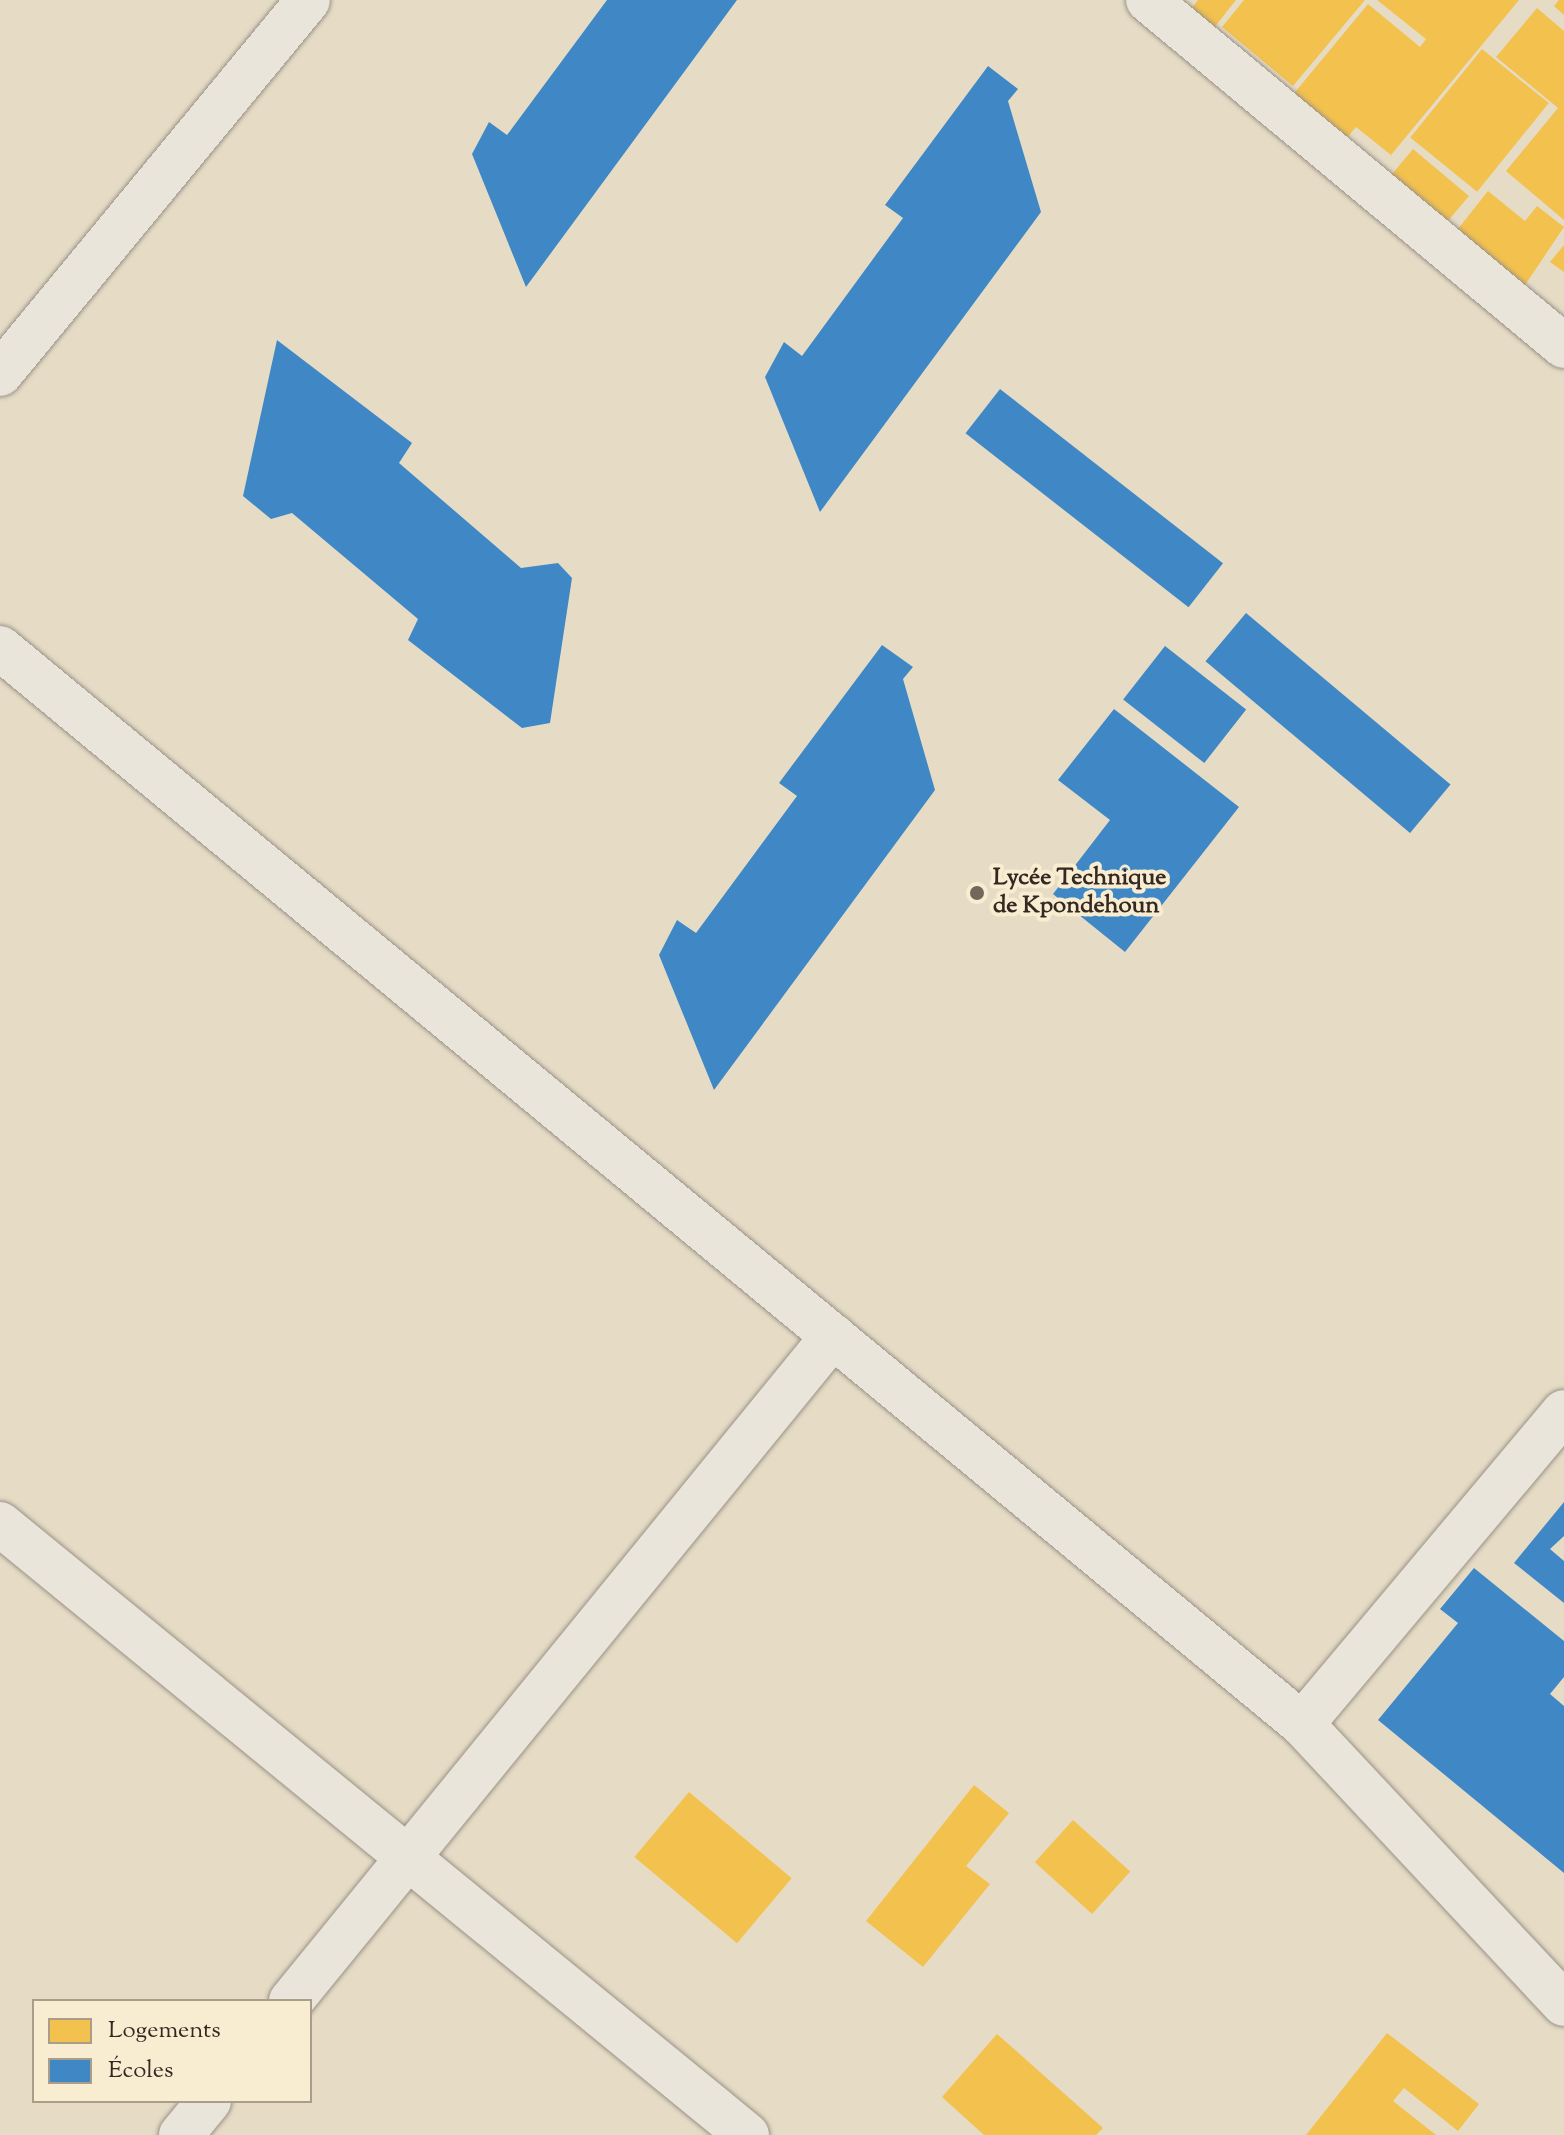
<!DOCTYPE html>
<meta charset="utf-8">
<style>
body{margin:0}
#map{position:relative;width:1564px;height:2135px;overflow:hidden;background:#e6dcc6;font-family:"Sorts Mill Goudy",serif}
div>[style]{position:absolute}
.homes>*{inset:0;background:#f2c14e;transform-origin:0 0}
.schools>*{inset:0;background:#3f88c5;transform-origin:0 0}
.roads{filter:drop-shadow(0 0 2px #9a9286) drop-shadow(0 0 2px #9a9286)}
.minor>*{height:44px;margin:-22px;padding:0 22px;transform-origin:22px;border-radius:22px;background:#eae5da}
.dots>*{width:22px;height:22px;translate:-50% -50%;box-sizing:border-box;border:4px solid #f8ecd1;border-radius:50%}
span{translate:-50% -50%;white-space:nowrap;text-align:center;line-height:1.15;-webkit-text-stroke:8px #f8ecd1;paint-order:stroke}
.poi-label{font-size:24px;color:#342822;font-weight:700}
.left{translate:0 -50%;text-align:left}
.legend{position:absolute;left:32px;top:1999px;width:280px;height:104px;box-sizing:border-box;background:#f8ecd1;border:2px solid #aa9e8b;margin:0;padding:10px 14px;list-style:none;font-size:24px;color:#342822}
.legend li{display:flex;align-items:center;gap:16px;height:40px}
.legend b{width:40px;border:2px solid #aa9e8b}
</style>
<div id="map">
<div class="homes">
<i style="clip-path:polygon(1198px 0,1236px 0,1206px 38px,1183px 20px)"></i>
<i style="clip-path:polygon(1244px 0,1365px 0,1293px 86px,1222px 27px)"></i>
<i style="clip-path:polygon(1377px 0,1519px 0,1391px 155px,1356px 127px,1345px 140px,1291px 97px,1368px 4px,1420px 47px,1426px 39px)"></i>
<i style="clip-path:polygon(1559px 0,1564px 0,1564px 15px,1554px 6px)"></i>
<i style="clip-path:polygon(1537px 8px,1564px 31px,1564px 220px,1506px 171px,1558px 108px,1496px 57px)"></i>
<i style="left:1482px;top:49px;width:86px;height:114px;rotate:39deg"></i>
<i style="left:1413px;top:149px;width:73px;height:39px;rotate:40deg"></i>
<i style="clip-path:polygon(1488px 191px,1525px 221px,1537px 206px,1564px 227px,1523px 288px,1454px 234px)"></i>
<i style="clip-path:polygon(1564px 245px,1564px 272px,1550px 262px)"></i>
<i style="clip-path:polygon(974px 1785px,1009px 1813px,966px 1866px,990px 1884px,923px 1967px,866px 1921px)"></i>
<i style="left:689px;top:1792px;width:134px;height:85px;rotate:40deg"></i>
<i style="left:1073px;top:1820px;width:77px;height:57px;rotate:42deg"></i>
<i style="clip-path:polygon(1387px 2033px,1479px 2104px,1458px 2131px,1404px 2088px,1393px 2101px,1436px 2135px,1306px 2135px)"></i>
<i style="clip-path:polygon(997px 2034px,1103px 2128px,1096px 2135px,984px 2135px,942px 2097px)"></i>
</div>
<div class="schools">
<i style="clip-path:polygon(607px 0,737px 0,526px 287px,472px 154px,489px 122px,507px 135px)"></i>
<i style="clip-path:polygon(988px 66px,1018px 89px,1008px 101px,1041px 212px,820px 512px,765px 377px,784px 342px,802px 356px,903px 218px,885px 205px)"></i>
<i style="clip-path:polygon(277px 340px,412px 443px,399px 463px,521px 568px,558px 563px,572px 578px,550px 723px,522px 728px,408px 640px,418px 619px,292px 513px,271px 519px,243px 496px)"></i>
<i style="left:1000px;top:389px;width:283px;height:56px;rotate:38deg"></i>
<i style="left:1246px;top:613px;width:267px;height:63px;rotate:40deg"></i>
<i style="clip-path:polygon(882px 645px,913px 667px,903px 679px,935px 790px,714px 1090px,659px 955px,677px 920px,696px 933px,797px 796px,779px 783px)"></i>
<i style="left:1165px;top:646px;width:103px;height:68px;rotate:38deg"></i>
<i style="clip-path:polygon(1114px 709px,1239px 807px,1125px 952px,1053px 894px,1110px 820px,1058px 780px)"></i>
<i style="clip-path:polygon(1564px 1502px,1564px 1536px,1550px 1549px,1564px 1561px,1564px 1603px,1514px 1563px)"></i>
<i style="clip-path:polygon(1474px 1568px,1564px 1641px,1564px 1677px,1550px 1694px,1564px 1706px,1564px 1873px,1378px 1720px,1458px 1623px,1440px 1609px)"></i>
</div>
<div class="roads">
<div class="minor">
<i style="left:1148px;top:0;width:541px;rotate:39.75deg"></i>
<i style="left:0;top:374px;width:484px;rotate:-50.5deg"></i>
<i style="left:0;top:648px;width:1689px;rotate:39.57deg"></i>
<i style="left:1302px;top:1724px;width:383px;rotate:46.9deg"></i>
<i style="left:0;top:1524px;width:965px;rotate:39.28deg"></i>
<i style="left:1302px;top:1724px;width:407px;rotate:-50deg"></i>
<i style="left:291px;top:2001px;width:858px;rotate:-50.82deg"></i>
<i style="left:181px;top:2135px;width:44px;rotate:-50.5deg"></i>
</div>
</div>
<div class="dots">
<i style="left:977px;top:893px;background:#72675b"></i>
</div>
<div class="poi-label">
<span class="left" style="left:993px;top:893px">Lycée Technique<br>de Kpondehoun</span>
</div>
<ul class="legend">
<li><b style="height:22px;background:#f2c14e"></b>Logements</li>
<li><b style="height:22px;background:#3f88c5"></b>Écoles</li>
</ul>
</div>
